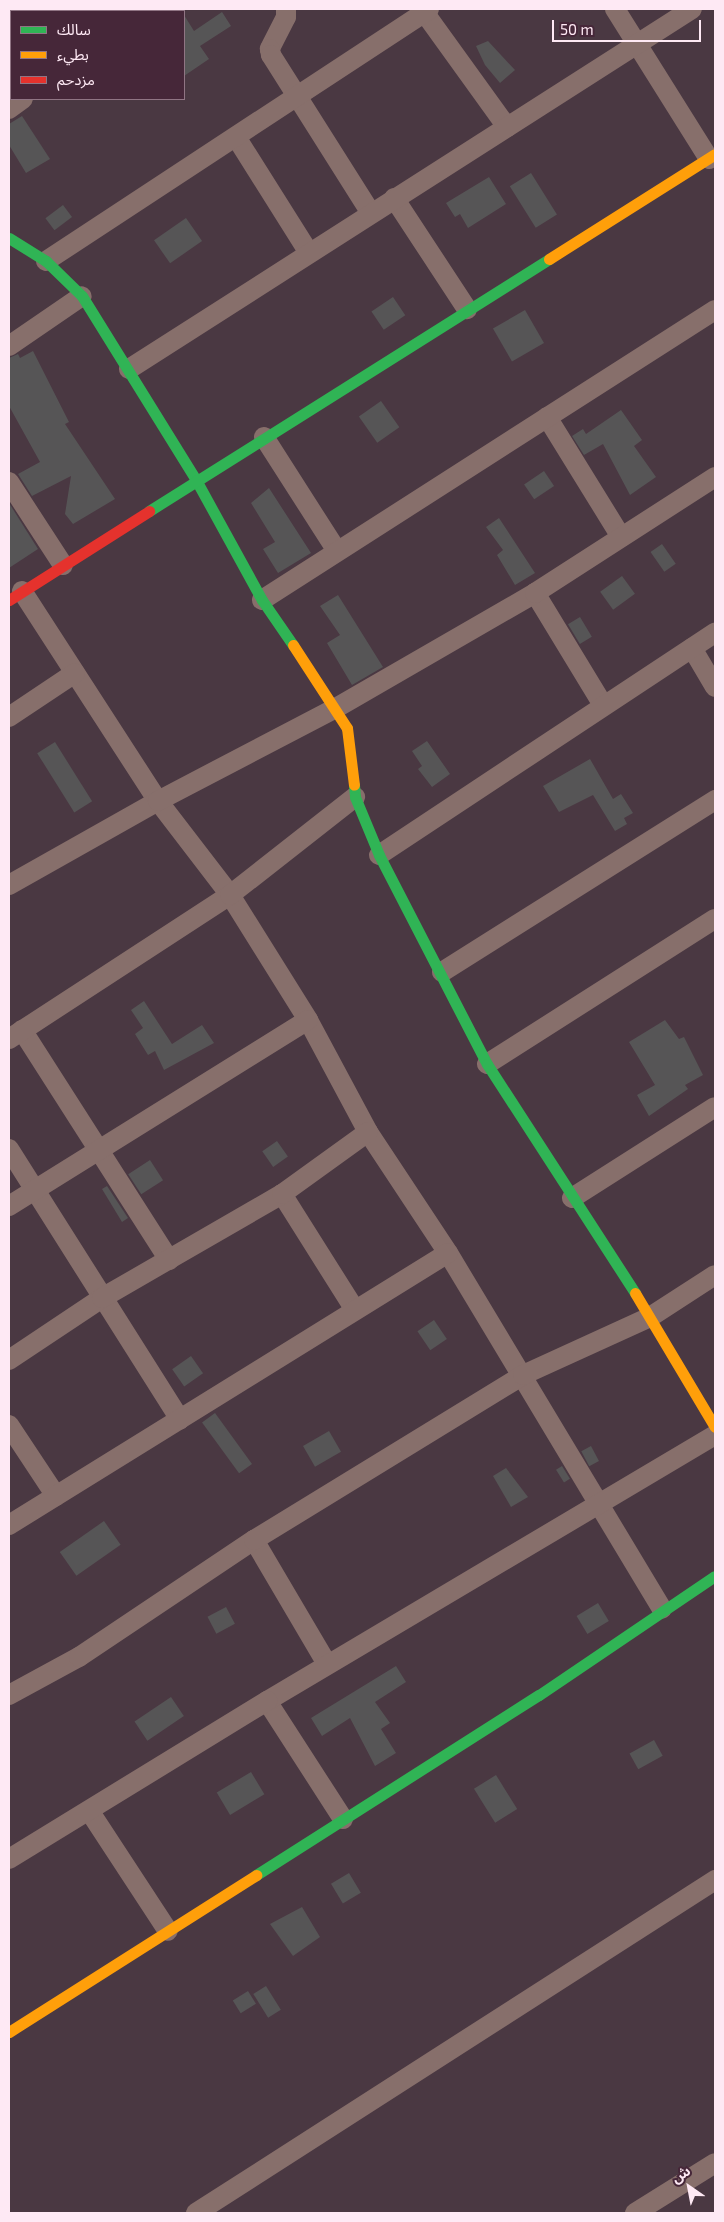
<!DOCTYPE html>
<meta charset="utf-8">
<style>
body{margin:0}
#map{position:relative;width:724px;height:2222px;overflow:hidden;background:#4a3842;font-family:"Exo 2","Noto Sans Arabic",sans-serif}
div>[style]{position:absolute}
.building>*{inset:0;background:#565556;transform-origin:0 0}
.street>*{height:20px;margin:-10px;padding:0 10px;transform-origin:10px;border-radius:10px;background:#876f6b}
.fast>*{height:11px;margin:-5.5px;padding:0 5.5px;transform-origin:5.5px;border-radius:5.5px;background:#30b455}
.slow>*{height:11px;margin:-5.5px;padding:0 5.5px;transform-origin:5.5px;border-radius:5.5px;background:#ff9f0a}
.jam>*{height:11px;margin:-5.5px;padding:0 5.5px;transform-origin:5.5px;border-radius:5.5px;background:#e5322d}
span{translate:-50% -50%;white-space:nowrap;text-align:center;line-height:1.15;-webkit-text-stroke:4.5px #462739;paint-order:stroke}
.frame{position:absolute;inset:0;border:10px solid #fee9f4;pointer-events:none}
.legend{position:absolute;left:10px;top:10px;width:175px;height:90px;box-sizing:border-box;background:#462739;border:1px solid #907584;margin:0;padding:6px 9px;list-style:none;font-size:15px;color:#fee9f4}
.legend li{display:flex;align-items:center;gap:10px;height:25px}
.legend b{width:25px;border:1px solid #907584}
.north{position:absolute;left:664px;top:2162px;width:50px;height:50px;-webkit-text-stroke:4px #462739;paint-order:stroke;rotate:327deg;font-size:14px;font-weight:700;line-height:20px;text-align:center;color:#fee9f4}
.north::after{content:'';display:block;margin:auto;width:18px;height:22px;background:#fee9f4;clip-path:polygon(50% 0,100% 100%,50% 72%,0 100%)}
.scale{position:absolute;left:552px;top:20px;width:149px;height:22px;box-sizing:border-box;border:2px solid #fee9f4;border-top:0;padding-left:6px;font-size:15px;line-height:18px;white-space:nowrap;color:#fee9f4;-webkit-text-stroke:4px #462739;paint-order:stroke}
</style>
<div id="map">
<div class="building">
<i style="clip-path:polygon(222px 12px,231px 26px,200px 46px,209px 59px,184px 76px,184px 15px,194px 31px)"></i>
<i style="clip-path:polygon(488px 41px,515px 70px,500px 83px,485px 65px,476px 46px)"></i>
<i style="clip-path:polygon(22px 116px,50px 159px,26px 173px,9px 145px,9px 124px)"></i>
<i style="left:531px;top:173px;width:49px;height:25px;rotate:58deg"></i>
<i style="clip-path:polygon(489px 177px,506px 204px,468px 228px,460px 214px,455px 217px,446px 203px)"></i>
<i style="left:63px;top:205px;width:15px;height:22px;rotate:53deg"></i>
<i style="left:186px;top:218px;width:28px;height:39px;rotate:55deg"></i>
<i style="left:393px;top:297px;width:22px;height:26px;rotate:56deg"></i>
<i style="left:525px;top:310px;width:38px;height:37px;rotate:60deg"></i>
<i style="clip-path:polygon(33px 351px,69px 422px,65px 424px,115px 499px,73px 524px,65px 514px,71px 476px,32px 496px,18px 474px,40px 462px,9px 406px,9px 358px,18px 354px,20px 358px)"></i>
<i style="left:381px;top:401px;width:32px;height:27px;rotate:55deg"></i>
<i style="clip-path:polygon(621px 410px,642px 440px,634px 446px,656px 477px,630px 495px,603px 444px,584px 455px,572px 436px,583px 429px,586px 434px)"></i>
<i style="left:544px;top:471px;width:18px;height:24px;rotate:56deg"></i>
<i style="clip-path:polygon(269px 488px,311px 553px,278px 573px,263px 549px,275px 542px,251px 503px)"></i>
<i style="clip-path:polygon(9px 503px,38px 549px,9px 568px)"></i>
<i style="clip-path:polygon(499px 518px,535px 573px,515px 585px,497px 555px,503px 550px,486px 527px)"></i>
<i style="left:662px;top:544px;width:24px;height:14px;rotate:55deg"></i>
<i style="left:622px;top:576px;width:22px;height:27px;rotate:54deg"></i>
<i style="clip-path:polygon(338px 595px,383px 667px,352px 685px,327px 643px,340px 635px,320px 606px)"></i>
<i style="left:580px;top:617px;width:23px;height:14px;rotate:59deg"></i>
<i style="clip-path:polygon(427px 741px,450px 774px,432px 787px,418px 769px,422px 766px,412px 751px)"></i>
<i style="left:55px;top:742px;width:70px;height:21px;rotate:58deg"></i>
<i style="clip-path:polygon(590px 759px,613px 799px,621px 794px,633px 813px,624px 818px,627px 824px,615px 831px,593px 795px,559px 812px,543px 786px)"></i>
<i style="clip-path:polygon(144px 1001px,172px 1044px,202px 1025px,214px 1043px,164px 1070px,155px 1051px,148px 1055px,135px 1034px,143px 1028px,131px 1010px)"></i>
<i style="clip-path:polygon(665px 1020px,679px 1039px,684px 1037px,703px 1075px,685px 1085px,688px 1089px,649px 1116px,637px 1095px,655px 1085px,629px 1042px)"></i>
<i style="left:277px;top:1141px;width:19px;height:18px;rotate:55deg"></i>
<i style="left:150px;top:1160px;width:24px;height:26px;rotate:57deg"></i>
<i style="clip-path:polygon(107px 1186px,128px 1218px,122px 1222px,102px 1189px)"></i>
<i style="left:434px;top:1320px;width:23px;height:20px;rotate:56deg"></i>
<i style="left:191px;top:1356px;width:21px;height:23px;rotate:55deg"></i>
<i style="left:215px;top:1413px;width:63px;height:16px;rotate:54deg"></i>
<i style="left:329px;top:1431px;width:24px;height:30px;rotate:60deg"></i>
<i style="left:591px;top:1446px;width:17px;height:11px;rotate:62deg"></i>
<i style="left:562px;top:1466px;width:15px;height:7px;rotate:58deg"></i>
<i style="clip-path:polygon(506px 1468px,528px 1497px,511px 1507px,493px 1476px)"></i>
<i style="left:104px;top:1521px;width:29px;height:54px;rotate:55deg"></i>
<i style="left:598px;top:1603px;width:21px;height:25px;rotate:59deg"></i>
<i style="left:226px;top:1607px;width:19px;height:21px;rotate:62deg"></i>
<i style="clip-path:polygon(396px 1666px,406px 1682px,375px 1702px,390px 1723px,381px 1729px,396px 1753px,375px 1766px,350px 1718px,322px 1736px,311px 1718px)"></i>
<i style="left:171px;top:1697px;width:23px;height:44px;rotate:56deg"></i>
<i style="left:654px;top:1740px;width:18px;height:28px;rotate:61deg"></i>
<i style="left:251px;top:1772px;width:26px;height:40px;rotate:59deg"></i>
<i style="left:496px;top:1775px;width:40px;height:26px;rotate:58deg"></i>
<i style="left:349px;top:1873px;width:23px;height:21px;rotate:59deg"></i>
<i style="clip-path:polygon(302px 1907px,320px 1937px,293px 1956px,270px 1924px)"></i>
<i style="left:266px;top:1986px;width:28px;height:15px;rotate:58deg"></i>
<i style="left:248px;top:1991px;width:15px;height:18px;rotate:58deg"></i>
</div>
<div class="street">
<i style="left:286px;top:9px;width:8px;rotate:90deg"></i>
<i style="left:286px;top:17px;width:36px;rotate:117deg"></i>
<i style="left:270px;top:49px;width:6px;rotate:81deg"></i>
<i style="left:271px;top:55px;width:187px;rotate:57.7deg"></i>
<i style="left:615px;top:9px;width:177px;rotate:57.9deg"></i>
<i style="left:155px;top:11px;width:4px;rotate:-27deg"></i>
<i style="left:424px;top:12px;width:142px;rotate:54.2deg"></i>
<i style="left:9px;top:109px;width:17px;rotate:-36deg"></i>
<i style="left:236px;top:137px;width:137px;rotate:57.8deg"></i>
<i style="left:394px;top:198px;width:133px;rotate:56.7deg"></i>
<i style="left:46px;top:261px;width:458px;rotate:-33.3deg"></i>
<i style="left:9px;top:346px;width:88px;rotate:-34.4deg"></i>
<i style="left:129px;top:369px;width:668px;rotate:-32.6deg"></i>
<i style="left:547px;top:417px;width:141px;rotate:58.3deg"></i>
<i style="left:264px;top:437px;width:135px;rotate:57.4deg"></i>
<i style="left:9px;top:482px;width:99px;rotate:57deg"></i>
<i style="left:22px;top:591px;width:250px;rotate:57.1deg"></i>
<i style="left:158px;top:801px;width:118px;rotate:52.5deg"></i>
<i style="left:230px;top:895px;width:147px;rotate:58deg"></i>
<i style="left:308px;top:1020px;width:127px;rotate:61.8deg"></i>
<i style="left:368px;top:1132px;width:145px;rotate:56.5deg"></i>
<i style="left:448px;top:1253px;width:415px;rotate:59deg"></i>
<i style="left:535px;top:593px;width:131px;rotate:58.7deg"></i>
<i style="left:262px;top:600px;width:538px;rotate:-32.63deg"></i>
<i style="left:692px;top:648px;width:45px;rotate:59.5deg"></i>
<i style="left:9px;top:717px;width:79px;rotate:-33.7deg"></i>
<i style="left:379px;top:855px;width:403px;rotate:-33.5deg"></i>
<i style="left:9px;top:885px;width:171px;rotate:-29.4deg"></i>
<i style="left:158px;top:801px;width:201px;rotate:-27.6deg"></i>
<i style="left:336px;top:708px;width:230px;rotate:-30deg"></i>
<i style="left:535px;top:593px;width:214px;rotate:-32.8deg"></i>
<i style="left:442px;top:972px;width:323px;rotate:-32.2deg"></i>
<i style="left:22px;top:1030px;width:273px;rotate:57.4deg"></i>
<i style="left:9px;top:1039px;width:264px;rotate:-33.1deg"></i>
<i style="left:230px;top:895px;width:159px;rotate:-38.1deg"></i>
<i style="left:487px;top:1064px;width:270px;rotate:-32.5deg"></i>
<i style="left:9px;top:1149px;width:320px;rotate:57.7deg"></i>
<i style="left:282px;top:1194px;width:137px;rotate:57.8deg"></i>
<i style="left:572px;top:1198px;width:169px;rotate:-32.5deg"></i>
<i style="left:9px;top:1206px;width:352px;rotate:-31.9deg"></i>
<i style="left:9px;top:1360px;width:112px;rotate:-33.7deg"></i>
<i style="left:102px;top:1298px;width:208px;rotate:-30deg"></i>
<i style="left:282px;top:1194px;width:106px;rotate:-35.8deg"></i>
<i style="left:9px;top:1425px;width:85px;rotate:56.5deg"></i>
<i style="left:9px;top:1525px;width:516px;rotate:-31.78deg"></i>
<i style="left:254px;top:1540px;width:144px;rotate:59.5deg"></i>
<i style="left:9px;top:1695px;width:80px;rotate:-28.5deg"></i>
<i style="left:79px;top:1657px;width:211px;rotate:-33.8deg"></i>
<i style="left:254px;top:1540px;width:316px;rotate:-31.5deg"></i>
<i style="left:523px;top:1375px;width:140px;rotate:-24.5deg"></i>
<i style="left:650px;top:1317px;width:77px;rotate:-32.9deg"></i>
<i style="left:90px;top:1812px;width:142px;rotate:56.8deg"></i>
<i style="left:343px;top:1819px;width:140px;rotate:-122.8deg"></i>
<i style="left:267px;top:1701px;width:521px;rotate:-30.7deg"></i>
<i style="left:9px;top:1859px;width:303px;rotate:-31.5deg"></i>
<i style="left:196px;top:2213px;width:617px;rotate:-32.68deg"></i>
<i style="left:635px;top:2213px;width:94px;rotate:-32deg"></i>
</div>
<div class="fast">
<i style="left:9px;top:238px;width:44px;rotate:31.9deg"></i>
<i style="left:46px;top:261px;width:50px;rotate:44.2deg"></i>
<i style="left:82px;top:296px;width:216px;rotate:58.2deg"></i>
<i style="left:196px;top:480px;width:137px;rotate:61.2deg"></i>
<i style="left:262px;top:600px;width:55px;rotate:55.4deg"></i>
<i style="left:149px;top:511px;width:473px;rotate:-32.2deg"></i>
<i style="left:354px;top:785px;width:12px;rotate:85deg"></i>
<i style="left:355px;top:797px;width:63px;rotate:67.5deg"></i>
<i style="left:379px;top:855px;width:235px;rotate:62.7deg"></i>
<i style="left:487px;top:1064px;width:273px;rotate:57.1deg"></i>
<i style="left:256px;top:1875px;width:335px;rotate:-32.5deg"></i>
<i style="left:539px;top:1695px;width:212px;rotate:-34.1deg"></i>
</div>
<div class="slow">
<i style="left:549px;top:259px;width:196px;rotate:-32.3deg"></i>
<i style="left:293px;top:645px;width:99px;rotate:57deg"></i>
<i style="left:347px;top:728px;width:57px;rotate:83deg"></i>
<i style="left:635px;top:1293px;width:156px;rotate:59.2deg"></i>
<i style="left:9px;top:2032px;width:293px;rotate:-32.4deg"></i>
</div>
<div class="jam">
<i style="left:9px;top:600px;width:166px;rotate:-32.4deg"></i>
</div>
<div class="frame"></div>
<ul class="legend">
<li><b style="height:6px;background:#30b455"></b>سالك</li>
<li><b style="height:6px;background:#ff9f0a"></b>بطيء</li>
<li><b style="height:6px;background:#e5322d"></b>مزدحم</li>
</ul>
<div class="north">ش</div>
<div class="scale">50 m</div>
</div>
